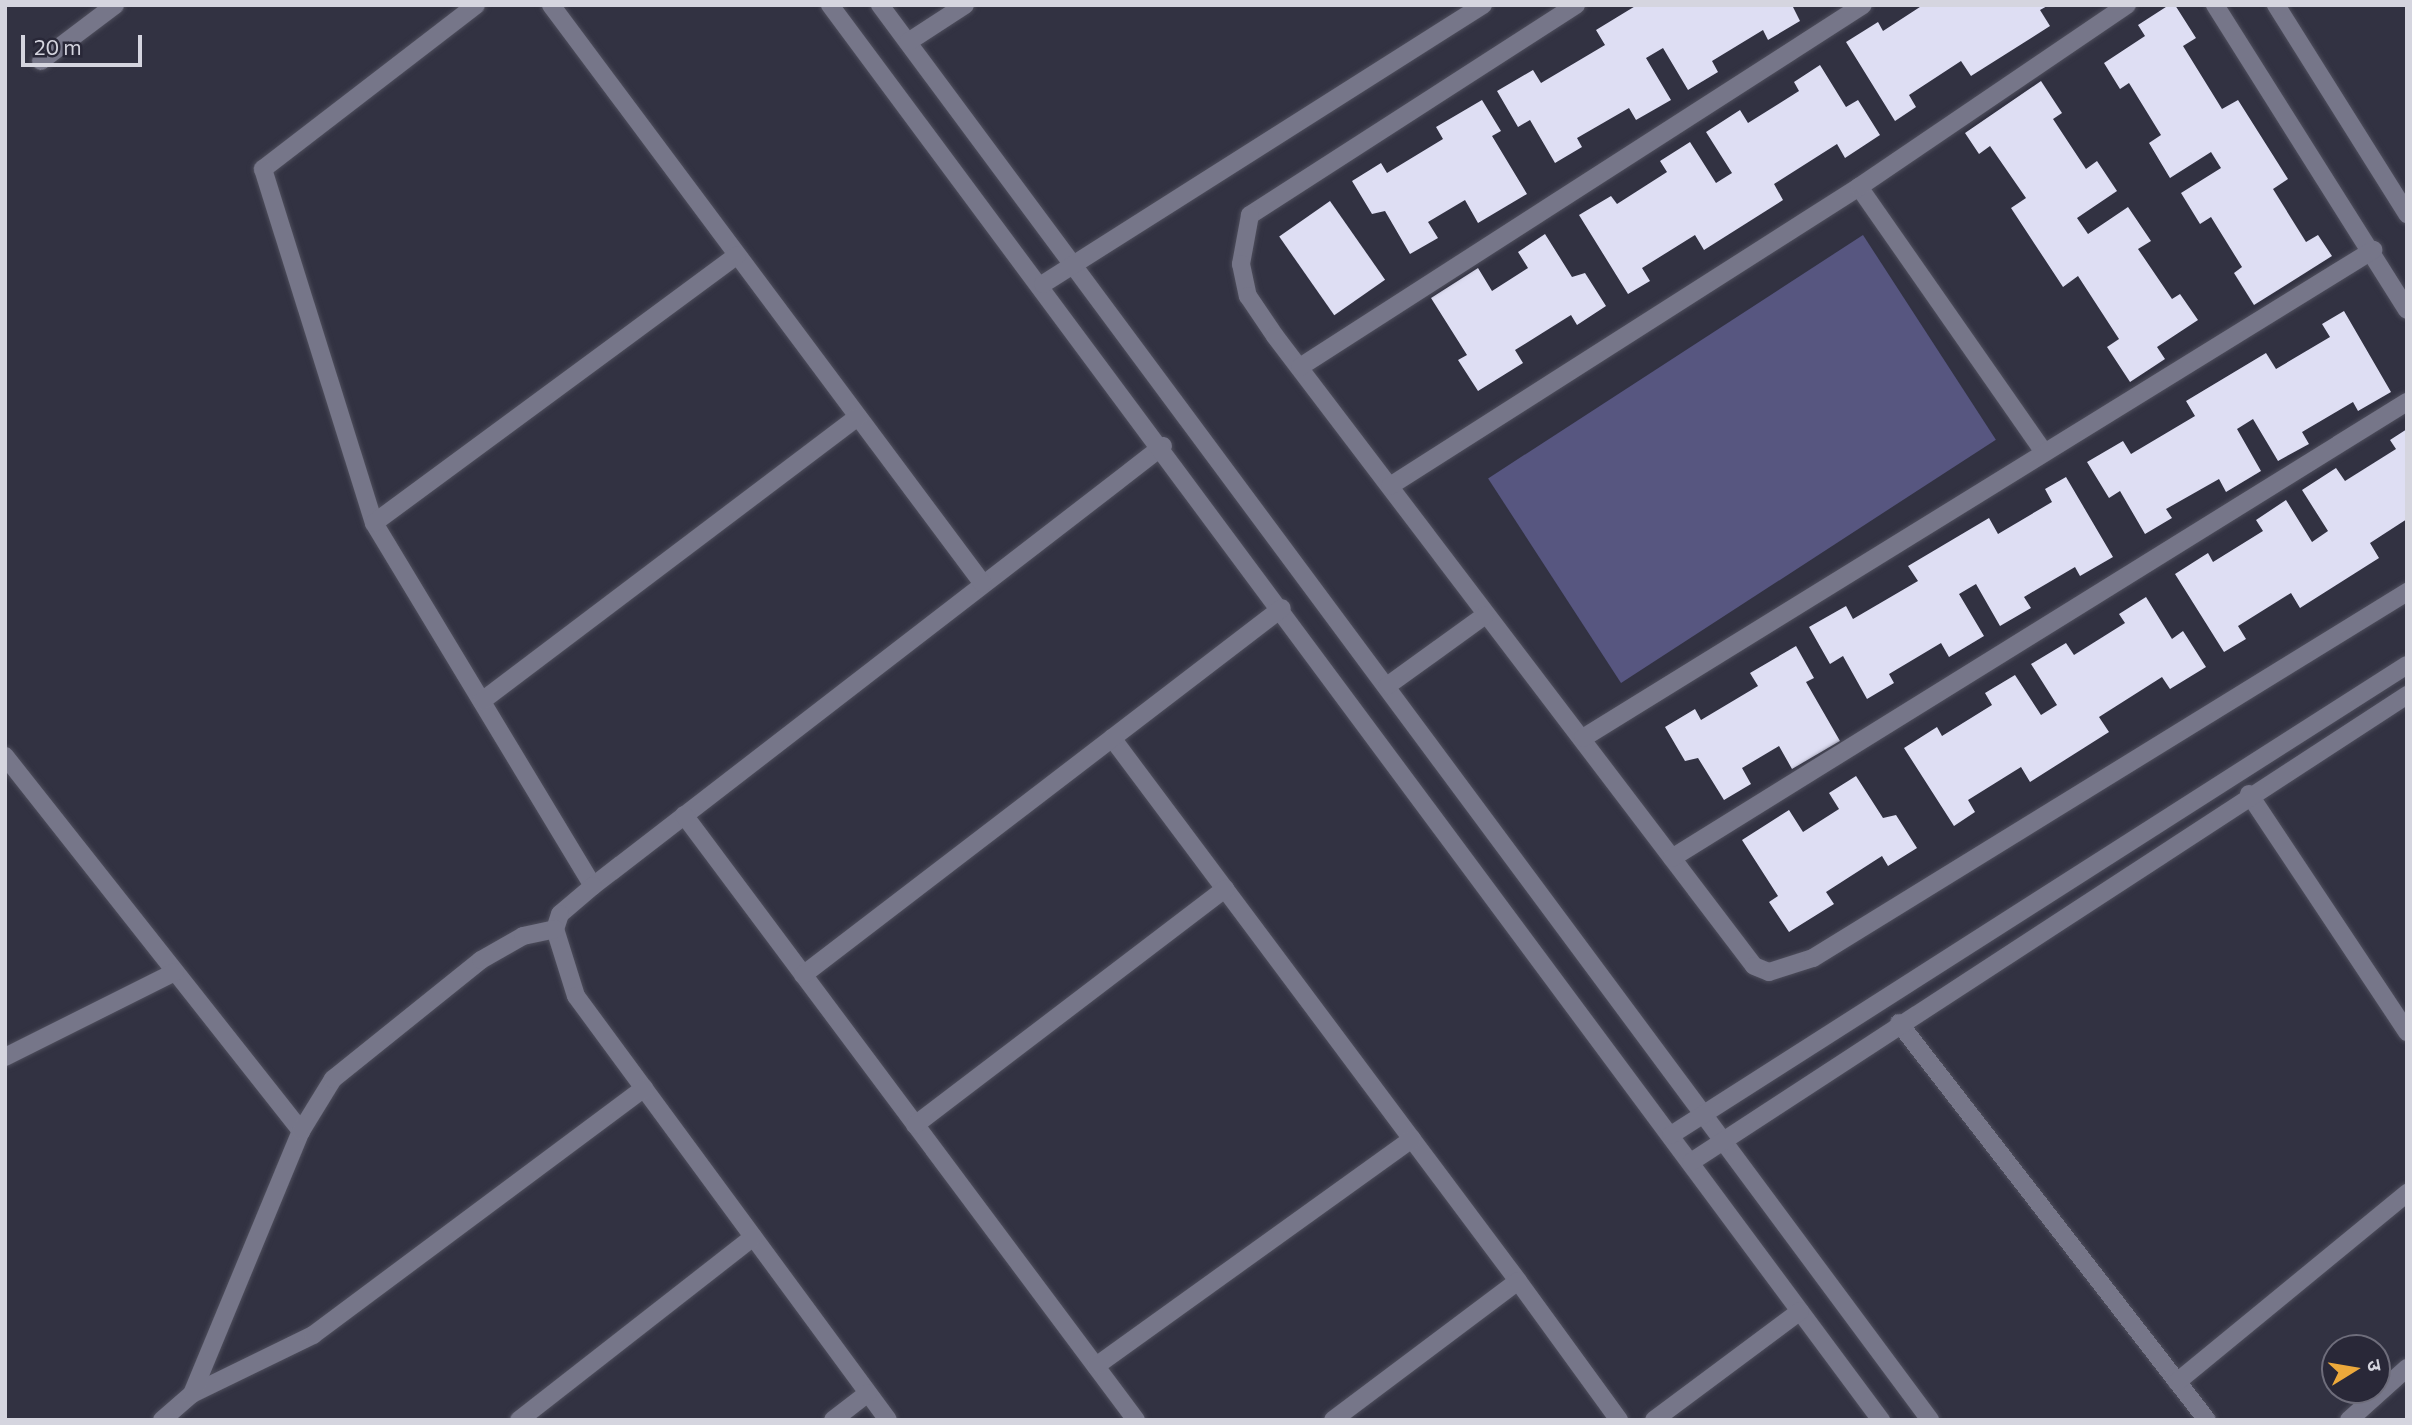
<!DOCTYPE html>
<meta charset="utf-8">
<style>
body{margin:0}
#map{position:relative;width:2412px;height:1425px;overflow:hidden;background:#323242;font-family:Commissioner,"Noto Sans Devanagari",sans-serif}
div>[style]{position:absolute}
.green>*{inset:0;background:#575680;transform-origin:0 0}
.building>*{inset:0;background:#dedef3;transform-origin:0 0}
.roads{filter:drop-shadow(0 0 2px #4e4e5c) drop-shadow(0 0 2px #4e4e5c)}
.minor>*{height:18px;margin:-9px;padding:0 9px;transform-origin:9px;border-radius:9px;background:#767689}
span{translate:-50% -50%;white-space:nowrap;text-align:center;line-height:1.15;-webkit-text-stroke:7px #292838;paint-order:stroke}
.frame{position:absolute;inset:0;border:7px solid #d5d5df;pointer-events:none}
.north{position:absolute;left:2321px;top:1334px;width:70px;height:70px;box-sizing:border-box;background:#292838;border:2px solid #6e6d7b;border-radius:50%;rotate:79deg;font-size:19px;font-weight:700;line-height:28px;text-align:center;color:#d5d5df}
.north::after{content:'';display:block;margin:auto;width:24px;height:32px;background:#eca93b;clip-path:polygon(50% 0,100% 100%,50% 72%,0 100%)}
.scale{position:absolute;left:21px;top:35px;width:121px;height:32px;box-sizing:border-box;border:4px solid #d5d5df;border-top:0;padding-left:9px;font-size:21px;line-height:24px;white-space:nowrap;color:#d5d5df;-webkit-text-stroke:5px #292838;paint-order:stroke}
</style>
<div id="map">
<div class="green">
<i style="left:1863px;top:235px;width:244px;height:447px;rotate:57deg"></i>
</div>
<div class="building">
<i style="clip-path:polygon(1637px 5px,1792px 5px,1800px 21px,1768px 40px,1763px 30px,1712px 61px,1718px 72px,1688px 90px,1663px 48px,1646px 58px,1671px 100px,1636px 120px,1629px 108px,1577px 138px,1582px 147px,1555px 163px,1530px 120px,1518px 127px,1497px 91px,1533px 70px,1541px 83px,1605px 45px,1596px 30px)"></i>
<i style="clip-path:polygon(1923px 5px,2049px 5px,2040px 10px,2050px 26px,1971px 76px,1961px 61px,1909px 95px,1916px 107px,1895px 121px,1846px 42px,1878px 22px,1883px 31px)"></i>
<i style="clip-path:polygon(2169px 5px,2175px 5px,2196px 38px,2183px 46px,2222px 109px,2238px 100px,2288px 179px,2273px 189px,2306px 242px,2318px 235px,2332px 256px,2254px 305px,2234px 273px,2242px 267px,2211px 217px,2200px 224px,2181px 193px,2221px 168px,2211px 152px,2170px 178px,2149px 143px,2161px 135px,2129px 83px,2120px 89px,2104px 63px,2145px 36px,2138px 25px)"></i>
<i style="clip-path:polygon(1820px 65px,1846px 107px,1858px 100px,1880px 135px,1845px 158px,1837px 144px,1774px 184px,1783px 200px,1704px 250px,1695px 235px,1642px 268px,1650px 281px,1628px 294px,1579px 215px,1611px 196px,1617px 204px,1667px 172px,1660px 161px,1690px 142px,1716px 183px,1732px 173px,1706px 132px,1740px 110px,1748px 123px,1799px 91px,1794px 82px)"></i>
<i style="clip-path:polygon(2041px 81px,2062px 113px,2053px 119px,2086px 169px,2097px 161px,2117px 191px,2077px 218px,2088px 234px,2128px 207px,2151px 241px,2138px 249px,2172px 299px,2180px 294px,2198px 320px,2157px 347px,2165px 359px,2130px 382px,2107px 347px,2119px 339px,2078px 276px,2063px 287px,2011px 208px,2026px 198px,1990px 146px,1979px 154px,1965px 133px)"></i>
<i style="clip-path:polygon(1482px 100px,1501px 131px,1492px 136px,1527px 194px,1478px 223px,1465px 200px,1428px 222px,1438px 238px,1410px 254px,1385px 211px,1372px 214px,1352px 181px,1381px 163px,1387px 173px,1443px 139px,1436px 127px)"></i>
<i style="left:1330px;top:201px;width:96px;height:62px;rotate:55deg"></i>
<i style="clip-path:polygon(1545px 234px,1572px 277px,1585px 273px,1606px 306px,1577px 325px,1571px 315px,1515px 350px,1523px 363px,1478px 391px,1458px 360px,1467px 355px,1431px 298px,1478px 268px,1492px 291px,1528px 268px,1518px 252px)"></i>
<i style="clip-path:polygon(2344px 311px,2391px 392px,2358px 411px,2353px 402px,2302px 432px,2309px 444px,2278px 461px,2253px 419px,2237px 429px,2261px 471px,2226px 492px,2219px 479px,2166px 509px,2172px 518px,2145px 534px,2120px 491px,2109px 498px,2087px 462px,2123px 441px,2131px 454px,2195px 416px,2186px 401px,2266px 353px,2276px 369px,2330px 337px,2322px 324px)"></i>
<i style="clip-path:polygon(2407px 429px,2407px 519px,2370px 543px,2379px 558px,2300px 608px,2291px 593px,2238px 626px,2246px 639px,2224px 652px,2175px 574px,2208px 553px,2213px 562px,2263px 531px,2256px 520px,2286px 500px,2312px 542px,2328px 531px,2302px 490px,2336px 468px,2345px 481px,2396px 449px,2390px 440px)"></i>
<i style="clip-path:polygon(2066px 477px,2113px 557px,2080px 576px,2075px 567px,2024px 597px,2031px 608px,2000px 626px,1976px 584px,1959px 594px,1984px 636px,1949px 657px,1941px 643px,1889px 674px,1894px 683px,1867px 699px,1843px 656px,1830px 664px,1809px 627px,1846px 606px,1853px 619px,1918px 581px,1908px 566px,1989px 518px,1998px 534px,2052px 502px,2045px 489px)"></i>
<i style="clip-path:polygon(2146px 597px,2172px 639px,2183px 631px,2206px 667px,2170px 689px,2162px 677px,2099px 717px,2109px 732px,2030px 782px,2021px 767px,1968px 800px,1975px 812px,1954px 826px,1904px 748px,1937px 727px,1942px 736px,1992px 705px,1985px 693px,2015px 675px,2041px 715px,2057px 705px,2031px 664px,2066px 643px,2074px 655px,2125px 623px,2119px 614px)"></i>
<i style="clip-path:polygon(1796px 646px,1814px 678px,1806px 682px,1840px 741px,1792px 769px,1779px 746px,1742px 768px,1751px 784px,1724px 800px,1698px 758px,1685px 761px,1665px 727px,1695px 709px,1701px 720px,1758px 686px,1750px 673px)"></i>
<i style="clip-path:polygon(1856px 776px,1883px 818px,1896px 815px,1917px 848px,1888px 866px,1882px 856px,1826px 892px,1834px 904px,1789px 932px,1769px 902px,1778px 896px,1742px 840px,1789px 810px,1803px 832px,1839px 809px,1829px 793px)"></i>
</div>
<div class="roads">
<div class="minor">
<i style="left:476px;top:5px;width:269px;rotate:142.4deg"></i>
<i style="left:263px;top:169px;width:371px;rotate:72.6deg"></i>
<i style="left:374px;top:523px;width:424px;rotate:58.9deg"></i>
<i style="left:593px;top:886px;width:720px;rotate:-37.67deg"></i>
<i style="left:551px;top:5px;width:722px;rotate:53.27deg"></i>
<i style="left:830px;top:5px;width:1763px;rotate:53.4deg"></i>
<i style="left:880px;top:5px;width:1762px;rotate:53.42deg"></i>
<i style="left:1576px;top:5px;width:388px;rotate:147.2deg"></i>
<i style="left:1250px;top:215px;width:50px;rotate:100.4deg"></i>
<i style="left:1241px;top:264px;width:33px;rotate:78deg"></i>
<i style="left:1248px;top:296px;width:48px;rotate:56deg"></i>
<i style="left:1275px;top:336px;width:791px;rotate:52.75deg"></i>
<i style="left:1754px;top:966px;width:16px;rotate:22deg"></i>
<i style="left:1769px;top:972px;width:46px;rotate:-17.7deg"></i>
<i style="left:1813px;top:958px;width:698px;rotate:-31.64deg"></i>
<i style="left:2215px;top:5px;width:360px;rotate:57.8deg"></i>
<i style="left:2276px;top:5px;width:247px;rotate:57.9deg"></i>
<i style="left:908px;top:42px;width:68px;rotate:-33deg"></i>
<i style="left:41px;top:61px;width:93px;rotate:-37.1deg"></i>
<i style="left:1859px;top:187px;width:323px;rotate:55.1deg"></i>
<i style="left:1043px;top:284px;width:521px;rotate:-32.38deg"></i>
<i style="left:1300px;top:367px;width:669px;rotate:-32.74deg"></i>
<i style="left:1390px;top:486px;width:556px;rotate:-32.52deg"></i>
<i style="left:1859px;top:187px;width:324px;rotate:-34.2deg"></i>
<i style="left:374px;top:523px;width:451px;rotate:-36.4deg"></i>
<i style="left:1387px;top:686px;width:120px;rotate:-35.8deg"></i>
<i style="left:482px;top:701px;width:471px;rotate:-37.1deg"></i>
<i style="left:1112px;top:738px;width:678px;rotate:53.21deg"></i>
<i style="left:1583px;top:738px;width:929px;rotate:-31.7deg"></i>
<i style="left:5px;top:756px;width:478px;rotate:51.7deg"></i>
<i style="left:2249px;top:794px;width:286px;rotate:56.4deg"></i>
<i style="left:684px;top:815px;width:755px;rotate:53.24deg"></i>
<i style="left:1672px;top:858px;width:865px;rotate:-31.82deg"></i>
<i style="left:593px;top:886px;width:43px;rotate:139.7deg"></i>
<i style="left:560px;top:914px;width:16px;rotate:108deg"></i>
<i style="left:555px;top:929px;width:70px;rotate:72.6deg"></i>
<i style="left:576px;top:996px;width:526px;rotate:53.65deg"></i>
<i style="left:803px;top:975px;width:603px;rotate:-37.46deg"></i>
<i style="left:1899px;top:1023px;width:502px;rotate:52.2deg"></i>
<i style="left:5px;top:1057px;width:190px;rotate:-26.6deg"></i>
<i style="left:915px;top:1125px;width:390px;rotate:-37.3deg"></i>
<i style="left:1671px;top:1135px;width:873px;rotate:-32.56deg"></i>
<i style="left:1691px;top:1162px;width:855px;rotate:-33.11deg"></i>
<i style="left:1096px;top:1366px;width:389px;rotate:-35.7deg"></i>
<i style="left:2177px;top:1382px;width:298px;rotate:-39.4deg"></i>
<i style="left:192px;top:1394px;width:135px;rotate:-26deg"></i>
<i style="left:313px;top:1335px;width:413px;rotate:-36.7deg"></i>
<i style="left:162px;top:1420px;width:40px;rotate:-41deg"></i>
<i style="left:192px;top:1394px;width:285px;rotate:-67.5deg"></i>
<i style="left:301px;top:1131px;width:61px;rotate:-58.4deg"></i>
<i style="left:333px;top:1079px;width:190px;rotate:-38.8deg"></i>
<i style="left:481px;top:960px;width:48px;rotate:-29.7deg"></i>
<i style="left:523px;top:936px;width:33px;rotate:-12deg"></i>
<i style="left:519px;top:1420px;width:297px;rotate:-38deg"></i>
<i style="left:833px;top:1420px;width:44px;rotate:-37.6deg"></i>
<i style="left:1333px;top:1420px;width:231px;rotate:-36.9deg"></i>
<i style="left:1518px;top:1281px;width:172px;rotate:54deg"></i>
<i style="left:1654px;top:1420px;width:182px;rotate:-36.7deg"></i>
<i style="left:2349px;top:1420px;width:78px;rotate:-41.9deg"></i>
</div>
</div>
<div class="frame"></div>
<div class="north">उ</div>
<div class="scale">20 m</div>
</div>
